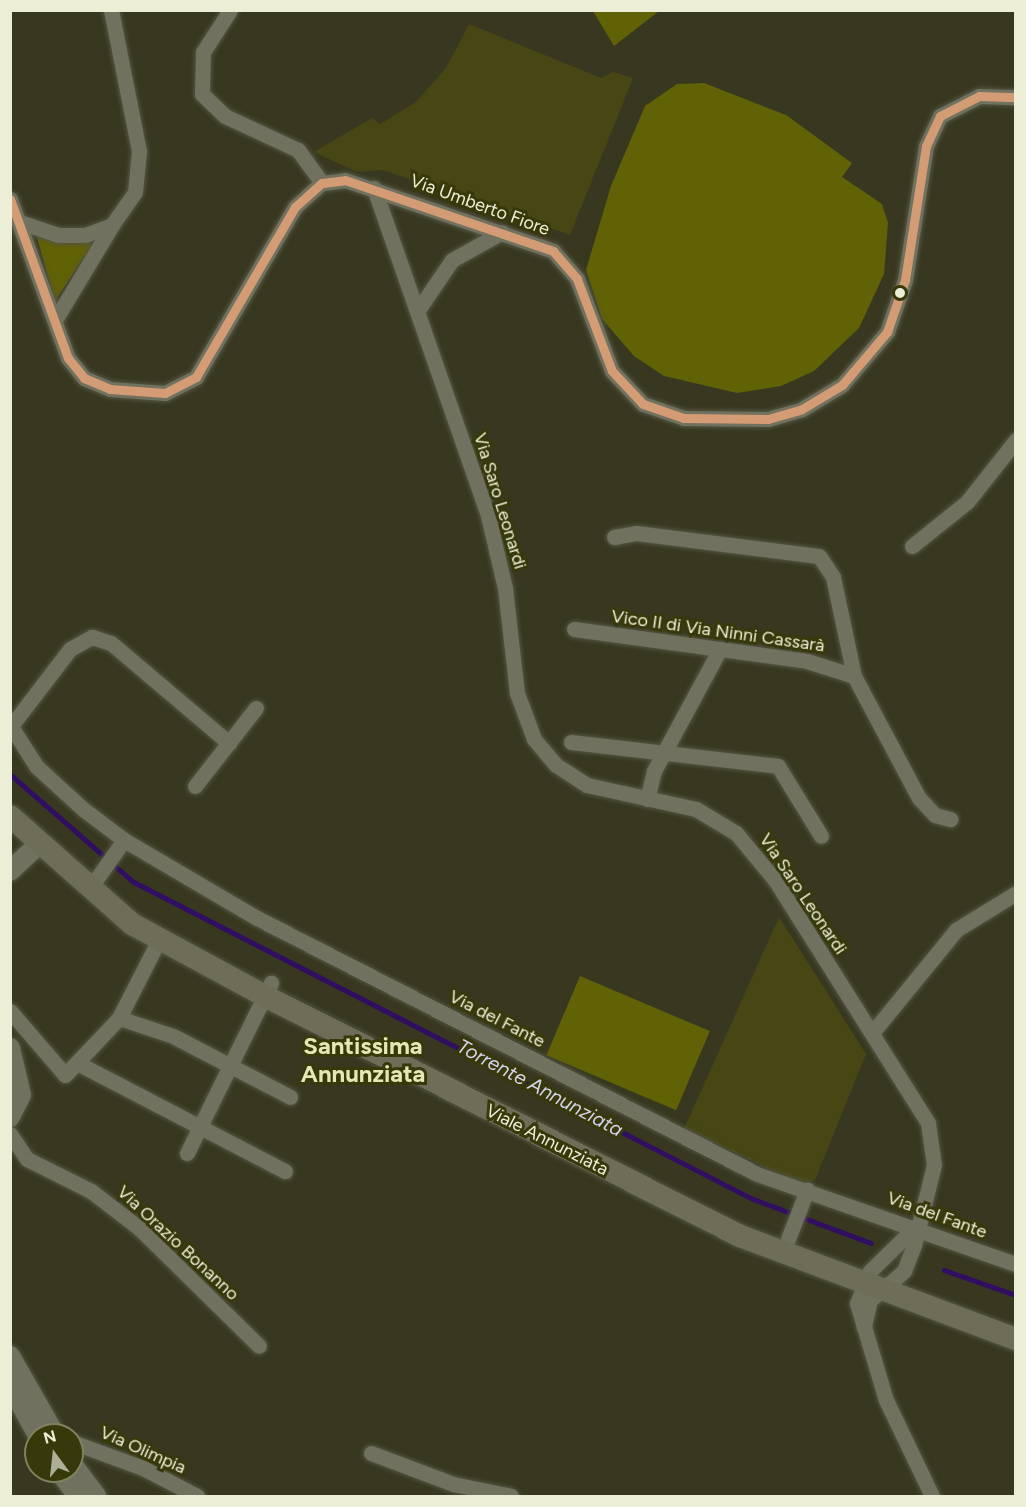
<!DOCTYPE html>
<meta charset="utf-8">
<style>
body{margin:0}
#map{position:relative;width:1026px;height:1507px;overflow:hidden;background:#383820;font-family:Figtree,sans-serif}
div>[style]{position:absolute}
.built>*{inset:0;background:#464714}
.green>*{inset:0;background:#616205;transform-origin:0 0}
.stream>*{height:4.5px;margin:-2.25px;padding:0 2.25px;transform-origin:2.25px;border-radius:2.25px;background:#300e62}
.roads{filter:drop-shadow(0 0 2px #545542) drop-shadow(0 0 2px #545542)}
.minor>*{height:15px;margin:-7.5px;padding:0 7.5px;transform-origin:7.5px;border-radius:7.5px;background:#70715e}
.tertiary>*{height:20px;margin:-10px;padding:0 10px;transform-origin:10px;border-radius:10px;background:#70715e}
.secondary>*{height:22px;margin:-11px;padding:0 11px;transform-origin:11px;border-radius:11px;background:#6e6e58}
.bus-1>*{height:9px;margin:-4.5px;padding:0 4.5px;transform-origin:4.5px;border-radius:4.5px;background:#d39c74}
.dots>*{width:16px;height:16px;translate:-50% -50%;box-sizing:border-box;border:3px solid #37390a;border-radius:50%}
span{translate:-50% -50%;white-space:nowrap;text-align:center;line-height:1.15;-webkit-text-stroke:6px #37390a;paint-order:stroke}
.street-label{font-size:18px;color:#ecefd6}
.water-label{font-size:20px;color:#d4d1eb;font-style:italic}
.district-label{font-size:24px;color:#e4e7b6;font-weight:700}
.frame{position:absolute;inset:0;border:12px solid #ecefd6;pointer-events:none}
.north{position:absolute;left:24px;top:1423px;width:60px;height:60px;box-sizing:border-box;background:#37390a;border:2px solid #7f825c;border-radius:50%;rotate:345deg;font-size:16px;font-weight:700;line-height:24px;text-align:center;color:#ecefd6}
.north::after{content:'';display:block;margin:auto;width:21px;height:27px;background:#adaf96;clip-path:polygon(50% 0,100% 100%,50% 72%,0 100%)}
</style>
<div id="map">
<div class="built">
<i style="clip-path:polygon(469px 24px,601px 78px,613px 72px,633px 78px,570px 235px,383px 170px,357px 172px,314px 152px,372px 118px,380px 124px,416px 102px,446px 68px)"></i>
<i style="clip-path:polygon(779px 917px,866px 1054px,815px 1180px,801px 1184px,684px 1129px)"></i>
</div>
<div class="green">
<i style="clip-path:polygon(593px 11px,659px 11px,614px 46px)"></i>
<i style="clip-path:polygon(704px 83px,786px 115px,852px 163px,842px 177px,882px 204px,888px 223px,884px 274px,859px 328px,814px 371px,781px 386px,737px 393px,664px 376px,634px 356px,602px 319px,586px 270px,611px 186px,645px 106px,677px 84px)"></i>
<i style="clip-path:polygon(36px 234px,60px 243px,94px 242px,55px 301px)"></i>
<i style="left:580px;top:976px;width:141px;height:86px;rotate:23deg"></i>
</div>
<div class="stream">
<i style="left:10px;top:774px;width:164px;rotate:41.1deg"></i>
<i style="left:134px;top:882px;width:693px;rotate:27.12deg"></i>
<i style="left:751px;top:1198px;width:128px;rotate:20.6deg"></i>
<i style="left:944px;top:1270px;width:76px;rotate:19.1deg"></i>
</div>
<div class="roads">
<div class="minor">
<i style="left:230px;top:10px;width:50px;rotate:122.7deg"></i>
<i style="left:203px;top:52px;width:42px;rotate:91.4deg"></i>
<i style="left:202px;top:94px;width:32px;rotate:44deg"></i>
<i style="left:225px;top:116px;width:81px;rotate:25deg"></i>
<i style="left:298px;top:150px;width:41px;rotate:54deg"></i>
<i style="left:374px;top:188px;width:347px;rotate:70.8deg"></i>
<i style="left:488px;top:516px;width:74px;rotate:76.7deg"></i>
<i style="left:505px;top:588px;width:106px;rotate:83.5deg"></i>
<i style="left:517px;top:693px;width:49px;rotate:69.7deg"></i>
<i style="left:534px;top:739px;width:34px;rotate:50deg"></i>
<i style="left:556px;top:765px;width:37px;rotate:33deg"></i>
<i style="left:587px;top:785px;width:112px;rotate:12.4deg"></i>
<i style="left:696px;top:809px;width:47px;rotate:31deg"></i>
<i style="left:736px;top:833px;width:61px;rotate:50.3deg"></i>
<i style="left:775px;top:880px;width:287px;rotate:57.8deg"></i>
<i style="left:928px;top:1123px;width:42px;rotate:81.9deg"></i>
<i style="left:934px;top:1165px;width:82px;rotate:104deg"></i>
<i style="left:914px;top:1245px;width:28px;rotate:111deg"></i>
<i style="left:904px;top:1271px;width:45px;rotate:139.5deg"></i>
<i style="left:870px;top:1300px;width:28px;rotate:103deg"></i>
<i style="left:10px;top:199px;width:169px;rotate:70deg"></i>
<i style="left:68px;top:358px;width:26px;rotate:51deg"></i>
<i style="left:84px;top:378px;width:28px;rotate:23deg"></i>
<i style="left:110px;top:389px;width:55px;rotate:4.2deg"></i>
<i style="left:165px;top:393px;width:35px;rotate:-27deg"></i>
<i style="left:196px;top:377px;width:197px;rotate:-59.8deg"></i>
<i style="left:295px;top:207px;width:36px;rotate:-42deg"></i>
<i style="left:322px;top:183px;width:23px;rotate:-7deg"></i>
<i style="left:345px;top:180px;width:220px;rotate:18.8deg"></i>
<i style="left:553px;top:251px;width:37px;rotate:49deg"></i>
<i style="left:577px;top:279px;width:98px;rotate:69.2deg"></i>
<i style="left:612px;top:371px;width:45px;rotate:46.8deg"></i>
<i style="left:643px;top:404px;width:43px;rotate:18.9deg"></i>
<i style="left:684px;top:418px;width:84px;rotate:0.7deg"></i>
<i style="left:768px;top:419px;width:35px;rotate:-16deg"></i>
<i style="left:802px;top:409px;width:47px;rotate:-31deg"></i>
<i style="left:842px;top:385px;width:70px;rotate:-49.7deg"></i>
<i style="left:887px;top:332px;width:55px;rotate:-70.9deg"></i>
<i style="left:905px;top:280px;width:136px;rotate:-81.1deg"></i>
<i style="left:926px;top:146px;width:33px;rotate:-65deg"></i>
<i style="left:940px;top:116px;width:44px;rotate:-27.1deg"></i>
<i style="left:979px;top:96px;width:37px;rotate:2deg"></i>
<i style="left:20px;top:222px;width:40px;rotate:18.9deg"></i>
<i style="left:58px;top:235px;width:27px"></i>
<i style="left:85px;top:235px;width:29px;rotate:-20deg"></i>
<i style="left:112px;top:225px;width:40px;rotate:-55.1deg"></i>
<i style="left:135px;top:192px;width:41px;rotate:-84.4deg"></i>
<i style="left:139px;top:151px;width:144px;rotate:-101.2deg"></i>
<i style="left:418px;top:310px;width:60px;rotate:-55.8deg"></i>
<i style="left:452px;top:260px;width:57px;rotate:-29.2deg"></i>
<i style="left:55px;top:320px;width:111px;rotate:-59deg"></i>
<i style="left:614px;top:537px;width:22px;rotate:-10deg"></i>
<i style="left:636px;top:533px;width:184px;rotate:7.2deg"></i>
<i style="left:819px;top:556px;width:25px;rotate:56deg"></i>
<i style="left:833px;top:577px;width:101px;rotate:78deg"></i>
<i style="left:854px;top:676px;width:138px;rotate:62deg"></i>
<i style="left:919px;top:798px;width:23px;rotate:47deg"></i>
<i style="left:935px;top:815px;width:16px;rotate:15deg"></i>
<i style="left:912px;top:546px;width:70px;rotate:-38.7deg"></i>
<i style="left:967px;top:502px;width:79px;rotate:-51.7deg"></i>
<i style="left:574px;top:629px;width:235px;rotate:7.8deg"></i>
<i style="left:807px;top:661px;width:49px;rotate:17.7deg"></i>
<i style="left:10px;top:725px;width:50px;rotate:57.3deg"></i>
<i style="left:37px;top:767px;width:62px;rotate:42.4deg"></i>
<i style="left:83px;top:809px;width:51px;rotate:37.1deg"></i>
<i style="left:124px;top:840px;width:154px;rotate:30.4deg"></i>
<i style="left:257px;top:918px;width:562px;rotate:27.11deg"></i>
<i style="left:757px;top:1174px;width:274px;rotate:19.2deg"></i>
<i style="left:11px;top:726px;width:97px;rotate:-52.5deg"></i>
<i style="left:70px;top:649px;width:25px;rotate:-29deg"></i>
<i style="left:92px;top:637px;width:20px;rotate:18deg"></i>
<i style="left:111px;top:643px;width:155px;rotate:40.3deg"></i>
<i style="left:571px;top:742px;width:208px;rotate:6.6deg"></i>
<i style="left:778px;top:766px;width:82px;rotate:58.4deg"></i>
<i style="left:195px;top:786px;width:99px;rotate:-52deg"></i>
<i style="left:647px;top:799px;width:29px;rotate:-76deg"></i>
<i style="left:654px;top:771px;width:136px;rotate:-61.6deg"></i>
<i style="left:90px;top:888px;width:59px;rotate:-54.7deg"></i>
<i style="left:10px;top:1011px;width:84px;rotate:49.3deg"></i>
<i style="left:65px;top:1075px;width:79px;rotate:-46.5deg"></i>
<i style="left:119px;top:1018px;width:88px;rotate:-62.9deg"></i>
<i style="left:119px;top:1018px;width:57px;rotate:18.4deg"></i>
<i style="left:173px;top:1036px;width:132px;rotate:27.5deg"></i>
<i style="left:872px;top:1033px;width:133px;rotate:-50.8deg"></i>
<i style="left:956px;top:930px;width:70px;rotate:-31.7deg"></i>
<i style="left:81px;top:1065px;width:230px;rotate:27.5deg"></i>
<i style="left:10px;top:1134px;width:30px;rotate:56deg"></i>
<i style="left:27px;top:1159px;width:72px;rotate:26.6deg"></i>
<i style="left:91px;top:1191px;width:61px;rotate:37.6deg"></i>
<i style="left:139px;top:1228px;width:168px;rotate:44.5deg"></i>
<i style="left:187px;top:1153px;width:190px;rotate:-63.7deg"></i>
<i style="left:915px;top:1227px;width:63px;rotate:135.6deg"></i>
<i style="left:870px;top:1271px;width:35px;rotate:112deg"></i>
<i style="left:857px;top:1303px;width:101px;rotate:73.4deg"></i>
<i style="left:886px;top:1400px;width:106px;rotate:64.4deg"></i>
<i style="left:788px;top:1239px;width:53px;rotate:-68.8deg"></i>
<i style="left:72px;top:1442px;width:76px;rotate:20.1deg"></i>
<i style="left:143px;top:1468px;width:61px;rotate:27.4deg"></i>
<i style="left:371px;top:1453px;width:88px;rotate:20.7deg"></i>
<i style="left:453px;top:1484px;width:59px;rotate:11.7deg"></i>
</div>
<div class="tertiary">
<i style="left:10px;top:871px;width:40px;rotate:-43deg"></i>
<i style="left:10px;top:1048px;width:48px;rotate:76.8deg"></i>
<i style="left:21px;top:1095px;width:25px;rotate:117deg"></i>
<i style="left:10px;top:1356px;width:91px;rotate:60.3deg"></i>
<i style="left:10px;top:1385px;width:57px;rotate:60.8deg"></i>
<i style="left:72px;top:1464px;width:40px;rotate:53deg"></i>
<i style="left:59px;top:1471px;width:31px;rotate:53deg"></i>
</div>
<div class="secondary">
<i style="left:10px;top:816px;width:163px;rotate:41.5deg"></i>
<i style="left:132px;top:924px;width:151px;rotate:28.4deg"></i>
<i style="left:265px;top:996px;width:532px;rotate:26.81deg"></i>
<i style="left:740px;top:1236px;width:295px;rotate:20.5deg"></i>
</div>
</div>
<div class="bus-1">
<i style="left:10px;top:199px;width:169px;rotate:70deg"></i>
<i style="left:68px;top:358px;width:26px;rotate:51deg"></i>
<i style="left:84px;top:378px;width:28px;rotate:23deg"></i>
<i style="left:110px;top:389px;width:55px;rotate:4.2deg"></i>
<i style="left:165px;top:393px;width:35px;rotate:-27deg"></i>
<i style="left:196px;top:377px;width:197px;rotate:-59.8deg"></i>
<i style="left:295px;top:207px;width:36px;rotate:-42deg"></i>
<i style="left:322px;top:183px;width:23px;rotate:-7deg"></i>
<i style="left:345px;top:180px;width:220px;rotate:18.8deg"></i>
<i style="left:553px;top:251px;width:37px;rotate:49deg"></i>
<i style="left:577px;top:279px;width:98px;rotate:69.2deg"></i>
<i style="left:612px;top:371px;width:45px;rotate:46.8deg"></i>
<i style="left:643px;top:404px;width:43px;rotate:18.9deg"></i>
<i style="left:684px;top:418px;width:84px;rotate:0.7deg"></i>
<i style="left:768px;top:419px;width:35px;rotate:-16deg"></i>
<i style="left:802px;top:409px;width:47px;rotate:-31deg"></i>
<i style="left:842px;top:385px;width:70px;rotate:-49.7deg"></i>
<i style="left:887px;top:332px;width:55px;rotate:-70.9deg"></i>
<i style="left:905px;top:280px;width:136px;rotate:-81.1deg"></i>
<i style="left:926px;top:146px;width:33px;rotate:-65deg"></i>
<i style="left:940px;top:116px;width:44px;rotate:-27.1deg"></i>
<i style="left:979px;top:96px;width:37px;rotate:2deg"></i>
</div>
<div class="dots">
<i style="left:900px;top:293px;background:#ecefd6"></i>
</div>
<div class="street-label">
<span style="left:480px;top:205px;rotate:20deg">Via Umberto Fiore</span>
<span style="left:500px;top:501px;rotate:73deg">Via Saro Leonardi</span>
<span style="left:718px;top:631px;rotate:8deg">Vico II di Via Ninni Cassarà</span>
<span style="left:803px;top:894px;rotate:56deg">Via Saro Leonardi</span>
<span style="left:497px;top:1019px;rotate:27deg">Via del Fante</span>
<span style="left:547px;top:1140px;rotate:27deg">Viale Annunziata</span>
<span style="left:937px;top:1215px;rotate:20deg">Via del Fante</span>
<span style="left:178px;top:1243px;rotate:43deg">Via Orazio Bonanno</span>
<span style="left:143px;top:1450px;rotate:24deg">Via Olimpia</span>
</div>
<div class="water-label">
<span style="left:540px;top:1088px;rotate:28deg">Torrente Annunziata</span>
</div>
<div class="district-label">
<span style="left:363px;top:1060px">Santissima<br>Annunziata</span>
</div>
<div class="frame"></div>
<div class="north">N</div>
</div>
